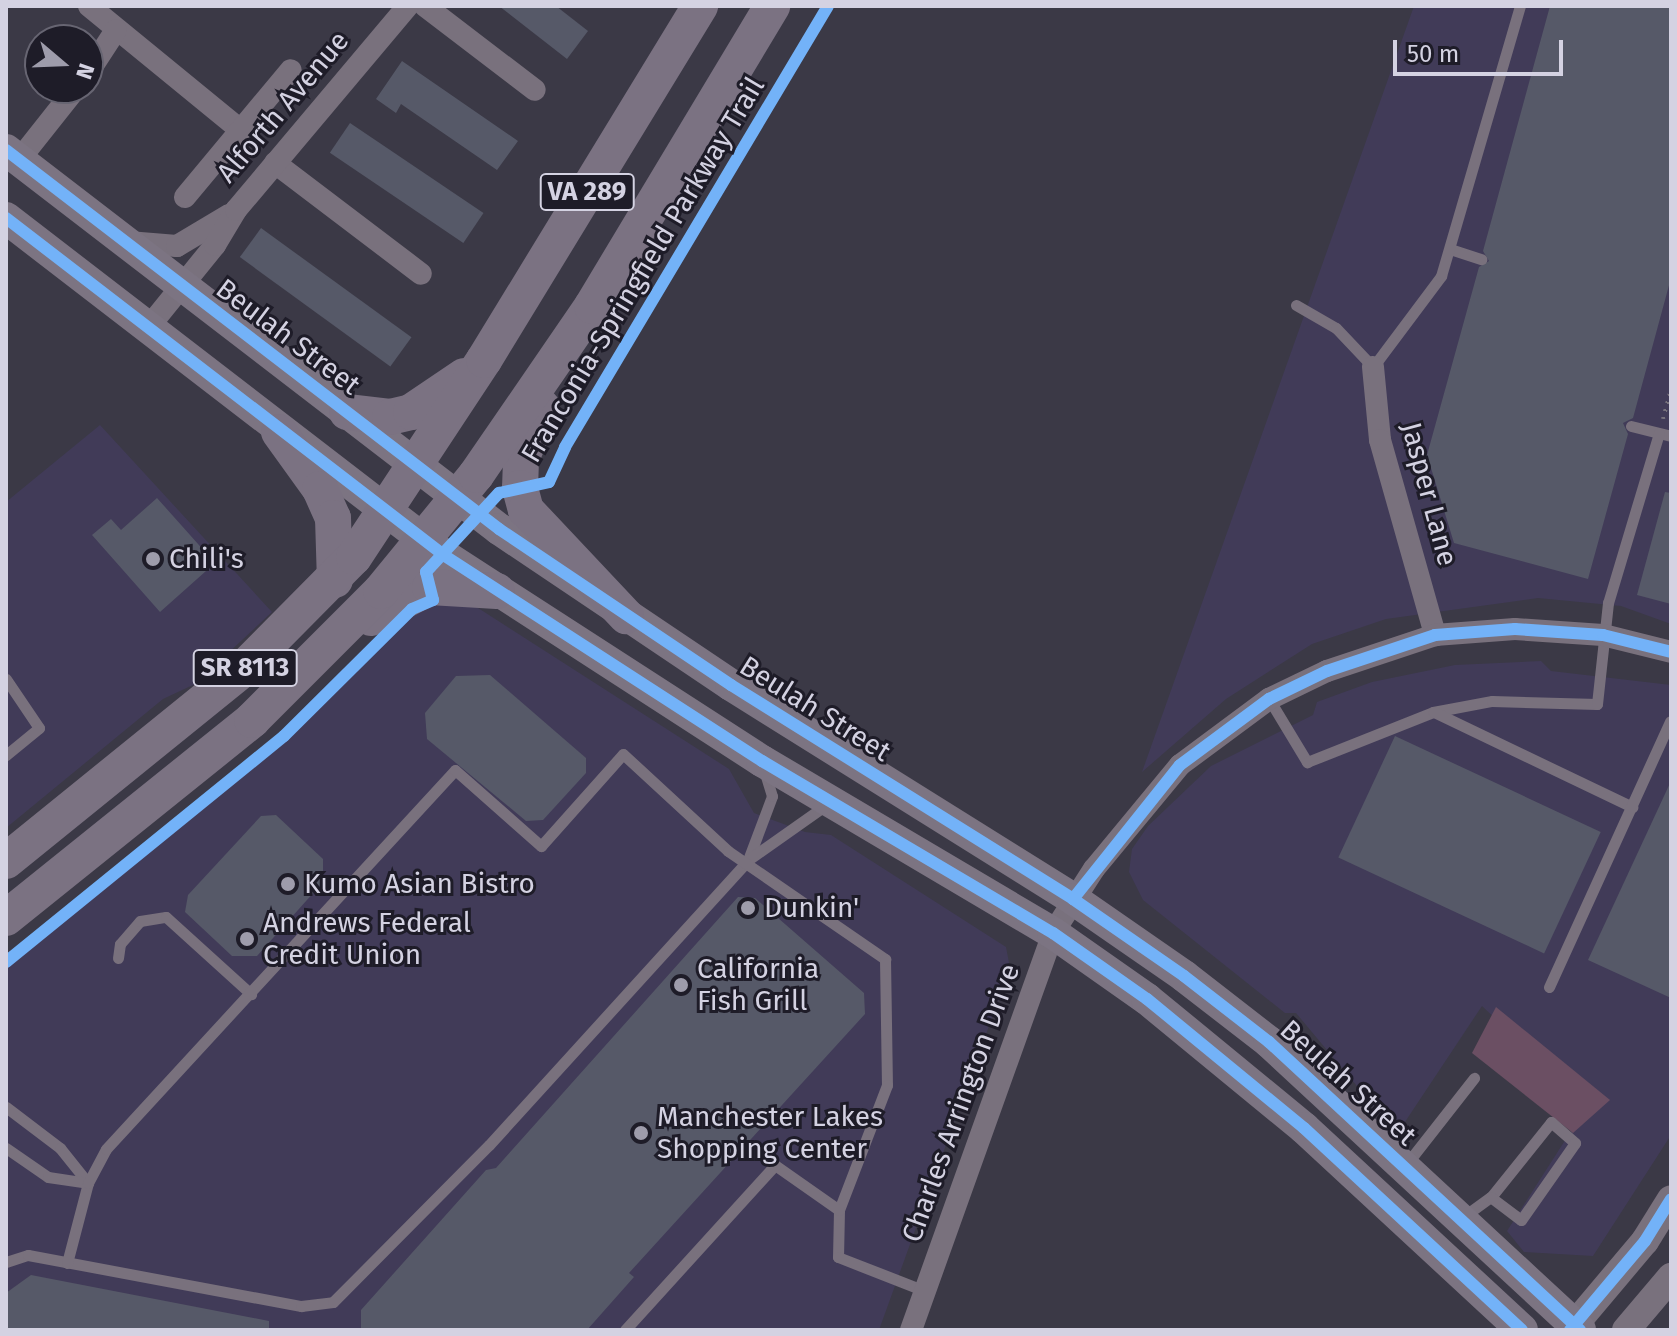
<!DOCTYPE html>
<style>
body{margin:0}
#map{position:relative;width:1677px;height:1336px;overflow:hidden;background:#3b3946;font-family:"Fira Sans",sans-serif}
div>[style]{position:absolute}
.built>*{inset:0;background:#413b58}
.green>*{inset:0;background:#6b4f63}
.building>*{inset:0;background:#565968;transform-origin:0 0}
.path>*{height:4px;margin-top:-2px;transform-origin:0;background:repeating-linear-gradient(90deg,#76717c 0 2px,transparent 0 8px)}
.service>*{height:11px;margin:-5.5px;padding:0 5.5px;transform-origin:5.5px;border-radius:5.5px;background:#79717d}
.minor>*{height:22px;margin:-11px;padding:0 11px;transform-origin:11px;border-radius:11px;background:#79717d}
.tertiary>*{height:28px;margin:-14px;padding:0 14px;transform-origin:14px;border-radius:14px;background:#79717d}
.secondary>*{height:32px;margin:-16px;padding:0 16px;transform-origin:16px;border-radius:16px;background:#7c7482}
.primary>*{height:36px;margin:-18px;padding:0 18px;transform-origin:18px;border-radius:18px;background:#7b7282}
.cycleway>*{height:12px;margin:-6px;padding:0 6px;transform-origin:6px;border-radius:6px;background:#73b2f8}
.dots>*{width:22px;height:22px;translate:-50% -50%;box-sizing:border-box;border:4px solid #1e1c28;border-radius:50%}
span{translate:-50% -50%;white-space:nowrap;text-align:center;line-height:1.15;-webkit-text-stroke:6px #1e1c28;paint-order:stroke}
.shield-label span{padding:2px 6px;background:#1e1c28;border:2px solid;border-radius:6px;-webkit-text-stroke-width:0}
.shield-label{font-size:26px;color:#d4d2e2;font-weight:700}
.street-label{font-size:28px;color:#d4d2e2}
.poi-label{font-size:28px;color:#d4d2e2}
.left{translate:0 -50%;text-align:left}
.frame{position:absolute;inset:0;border:8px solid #d4d2e2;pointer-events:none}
.north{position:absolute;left:24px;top:24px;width:80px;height:80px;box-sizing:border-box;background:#1e1c28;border:2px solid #676572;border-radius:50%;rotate:109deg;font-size:22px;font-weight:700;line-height:32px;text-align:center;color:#d4d2e2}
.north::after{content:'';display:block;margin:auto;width:28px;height:36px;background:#9e9cab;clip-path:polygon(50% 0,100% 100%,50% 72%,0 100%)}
.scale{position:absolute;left:1393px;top:40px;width:170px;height:36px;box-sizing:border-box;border:4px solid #d4d2e2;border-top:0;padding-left:10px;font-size:24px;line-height:28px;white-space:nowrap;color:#d4d2e2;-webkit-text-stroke:6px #1e1c28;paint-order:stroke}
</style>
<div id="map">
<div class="built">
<i style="clip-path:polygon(1414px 6px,1671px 6px,1671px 624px,1621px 606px,1538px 598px,1386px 619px,1312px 644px,1226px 699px,1142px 772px)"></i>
<i style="clip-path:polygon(100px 425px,272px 612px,195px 684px,163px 699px,6px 828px,6px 502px)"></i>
<i style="clip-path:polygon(443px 602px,475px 606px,729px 769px,754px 813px,805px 832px,831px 835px,1006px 947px,1010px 968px,879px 1330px,6px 1330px,6px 957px,258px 758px,419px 609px)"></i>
<i style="clip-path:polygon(1541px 661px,1551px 671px,1671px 685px,1671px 1135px,1593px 1256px,1524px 1252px,1507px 1231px,1587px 1106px,1482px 1006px,1397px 1134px,1296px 1013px,1285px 1013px,1143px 900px,1129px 872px,1132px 849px,1148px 826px,1211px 766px,1313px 715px,1317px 702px,1372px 682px,1455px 665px)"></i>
</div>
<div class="green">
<i style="clip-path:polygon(1496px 1007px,1610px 1100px,1573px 1133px,1472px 1053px)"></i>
</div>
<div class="building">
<i style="clip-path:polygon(499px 6px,556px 6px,588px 31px,567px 59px)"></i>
<i style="clip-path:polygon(1550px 6px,1671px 6px,1671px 278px,1633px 418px,1623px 423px,1628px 434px,1588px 579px,1454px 543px,1427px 455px,1479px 267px,1489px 261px,1483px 251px)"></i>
<i style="clip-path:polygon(402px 61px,518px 141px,497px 170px,401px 104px,396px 113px,376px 99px)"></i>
<i style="left:350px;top:123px;width:161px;height:36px;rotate:34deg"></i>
<i style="left:261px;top:228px;width:186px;height:36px;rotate:36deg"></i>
<i style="clip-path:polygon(1665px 492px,1671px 493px,1671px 604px,1637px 595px)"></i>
<i style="clip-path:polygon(157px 498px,215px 563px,160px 612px,92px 535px,111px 519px,121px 530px)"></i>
<i style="clip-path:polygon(490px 675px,586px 758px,586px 773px,543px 820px,526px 821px,427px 739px,425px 713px,456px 676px)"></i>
<i style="left:1395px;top:736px;width:227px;height:134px;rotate:25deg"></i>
<i style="clip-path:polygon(1671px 781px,1671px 998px,1588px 960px)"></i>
<i style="clip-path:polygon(276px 815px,323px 859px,323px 882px,257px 956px,232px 956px,185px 912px,188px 895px,261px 816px)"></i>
<i style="clip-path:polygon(738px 897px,755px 898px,864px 993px,865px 1014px,629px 1273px,634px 1277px,587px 1330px,361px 1330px,361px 1310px,486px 1170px,496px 1168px)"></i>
<i style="clip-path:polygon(31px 1275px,269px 1321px,269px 1330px,6px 1330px,6px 1293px)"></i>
</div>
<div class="path">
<i style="left:1663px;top:419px;width:30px;rotate:-75deg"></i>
</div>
<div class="service">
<i style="left:1450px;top:249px;width:33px;rotate:18deg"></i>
<i style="left:1296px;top:305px;width:46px;rotate:29.9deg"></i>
<i style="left:1336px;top:328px;width:54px;rotate:46.5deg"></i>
<i style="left:1373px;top:367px;width:114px;rotate:-53.2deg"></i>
<i style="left:1441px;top:276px;width:281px;rotate:-73.7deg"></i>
<i style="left:1631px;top:426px;width:41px;rotate:14deg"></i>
<i style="left:6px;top:679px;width:59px;rotate:56deg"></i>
<i style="left:39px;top:728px;width:43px;rotate:140.7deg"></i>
<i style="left:1269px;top:699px;width:74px;rotate:58.9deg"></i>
<i style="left:1307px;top:762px;width:136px;rotate:-21.6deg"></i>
<i style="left:1433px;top:712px;width:60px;rotate:-10.6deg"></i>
<i style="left:1492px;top:701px;width:105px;rotate:1.6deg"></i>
<i style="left:1597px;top:704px;width:102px;rotate:-83.8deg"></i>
<i style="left:1608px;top:603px;width:177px;rotate:-73.3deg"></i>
<i style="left:1434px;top:712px;width:220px;rotate:25.6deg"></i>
<i style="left:748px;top:860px;width:68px;rotate:-69.4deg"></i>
<i style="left:772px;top:796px;width:27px;rotate:-107deg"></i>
<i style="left:118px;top:958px;width:14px;rotate:-82deg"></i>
<i style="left:120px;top:944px;width:30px;rotate:-49deg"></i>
<i style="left:140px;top:921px;width:26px;rotate:-9deg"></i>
<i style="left:166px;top:917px;width:115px;rotate:42.2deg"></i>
<i style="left:1549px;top:987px;width:292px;rotate:-65.5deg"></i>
<i style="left:6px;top:1107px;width:68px;rotate:37.2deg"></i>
<i style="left:60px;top:1148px;width:45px;rotate:51.3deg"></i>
<i style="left:6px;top:1148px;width:51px;rotate:34.6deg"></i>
<i style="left:48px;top:1177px;width:40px;rotate:8.5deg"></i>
<i style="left:1405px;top:1166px;width:112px;rotate:-51.9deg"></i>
<i style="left:839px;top:1210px;width:47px;rotate:91.2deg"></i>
<i style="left:838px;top:1257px;width:93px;rotate:21.3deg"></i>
<i style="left:1463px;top:1217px;width:34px;rotate:-36deg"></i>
<i style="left:1491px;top:1197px;width:96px;rotate:-51.3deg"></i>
<i style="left:1551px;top:1122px;width:32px;rotate:41deg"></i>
<i style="left:1575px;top:1143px;width:94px;rotate:125deg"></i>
<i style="left:1521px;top:1220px;width:38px;rotate:-143deg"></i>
<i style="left:6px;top:1262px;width:23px;rotate:-18deg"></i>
<i style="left:28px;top:1255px;width:278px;rotate:10.6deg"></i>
<i style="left:301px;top:1306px;width:32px;rotate:-7deg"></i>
<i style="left:333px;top:1302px;width:221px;rotate:-45.2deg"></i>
<i style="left:489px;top:1145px;width:385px;rotate:-47.7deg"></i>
<i style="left:748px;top:860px;width:95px;rotate:-35.2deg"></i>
<i style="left:67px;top:1263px;width:83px;rotate:-75.3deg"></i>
<i style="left:88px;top:1183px;width:38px;rotate:-62deg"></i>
<i style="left:106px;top:1149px;width:515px;rotate:-47.36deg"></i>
<i style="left:455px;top:770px;width:115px;rotate:41.5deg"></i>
<i style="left:541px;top:846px;width:123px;rotate:-48.3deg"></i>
<i style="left:623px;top:754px;width:143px;rotate:42.7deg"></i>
<i style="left:728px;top:851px;width:191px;rotate:34.5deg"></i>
<i style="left:885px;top:959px;width:126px;rotate:89.1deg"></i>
<i style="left:887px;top:1085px;width:134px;rotate:111deg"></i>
<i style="left:839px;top:1210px;width:78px;rotate:-144.9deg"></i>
<i style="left:775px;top:1165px;width:223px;rotate:132.3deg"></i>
</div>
<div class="minor">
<i style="left:89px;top:6px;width:193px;rotate:39.3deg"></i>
<i style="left:425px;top:6px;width:138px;rotate:37.4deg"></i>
<i style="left:88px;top:73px;width:51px;rotate:-56.9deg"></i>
<i style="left:19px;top:160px;width:92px;rotate:-51.6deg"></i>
<i style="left:275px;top:163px;width:183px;rotate:37.2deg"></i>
<i style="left:185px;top:197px;width:165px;rotate:-50.2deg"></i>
<i style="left:128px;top:242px;width:49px;rotate:4.7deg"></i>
<i style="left:177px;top:246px;width:61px;rotate:-30.8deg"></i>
<i style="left:147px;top:329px;width:108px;rotate:-51deg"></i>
<i style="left:215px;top:245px;width:41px;rotate:-59deg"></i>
<i style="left:236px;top:210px;width:267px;rotate:-49.9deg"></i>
<i style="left:1373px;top:367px;width:73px;rotate:84.5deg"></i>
<i style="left:1380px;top:440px;width:203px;rotate:74.2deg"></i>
<i style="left:911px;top:1330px;width:422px;rotate:-70.3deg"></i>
<i style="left:1053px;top:933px;width:76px;rotate:-57.4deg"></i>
<i style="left:1094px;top:869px;width:135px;rotate:-50.4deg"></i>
<i style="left:1180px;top:765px;width:111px;rotate:-36.6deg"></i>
<i style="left:1269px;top:699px;width:64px;rotate:-25.8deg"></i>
<i style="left:1327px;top:671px;width:114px;rotate:-18.4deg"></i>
<i style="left:1435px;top:635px;width:80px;rotate:-4.3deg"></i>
<i style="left:1515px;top:629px;width:88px;rotate:3.9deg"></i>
<i style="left:1603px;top:635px;width:70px;rotate:14deg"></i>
</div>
<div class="tertiary">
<i style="left:1570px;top:1330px;width:116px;rotate:-49.9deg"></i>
<i style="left:1645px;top:1241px;width:49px;rotate:-58.2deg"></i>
<i style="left:1626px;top:1330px;width:70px;rotate:-49.7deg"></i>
</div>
<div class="secondary">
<i style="left:6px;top:150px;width:622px;rotate:37.55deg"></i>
<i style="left:499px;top:529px;width:280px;rotate:33.9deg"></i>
<i style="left:731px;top:685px;width:403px;rotate:32deg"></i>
<i style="left:1073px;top:899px;width:135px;rotate:34.7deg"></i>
<i style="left:1184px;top:976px;width:108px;rotate:37.8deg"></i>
<i style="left:1269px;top:1042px;width:424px;rotate:42.8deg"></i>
<i style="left:6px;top:218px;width:554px;rotate:37.59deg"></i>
<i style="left:445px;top:556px;width:378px;rotate:32.9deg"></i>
<i style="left:762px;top:761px;width:338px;rotate:30.6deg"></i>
<i style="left:1053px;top:933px;width:115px;rotate:35.1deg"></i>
<i style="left:1147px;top:999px;width:203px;rotate:39.4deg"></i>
<i style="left:1304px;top:1128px;width:297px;rotate:42.8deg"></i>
</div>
<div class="primary">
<i style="left:542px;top:407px;width:57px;rotate:111.6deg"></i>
<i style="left:521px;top:460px;width:28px;rotate:92deg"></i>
<i style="left:520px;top:488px;width:23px;rotate:75deg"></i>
<i style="left:526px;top:510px;width:146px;rotate:46.7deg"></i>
<i style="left:347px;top:412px;width:43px;rotate:6.6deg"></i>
<i style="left:390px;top:417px;width:22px;rotate:-13deg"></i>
<i style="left:411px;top:412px;width:64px;rotate:-34.2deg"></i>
<i style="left:279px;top:432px;width:70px;rotate:54.3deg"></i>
<i style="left:320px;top:489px;width:32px;rotate:66deg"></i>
<i style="left:333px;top:518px;width:62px;rotate:88.2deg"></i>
<i style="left:371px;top:618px;width:67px;rotate:-27.7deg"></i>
<i style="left:430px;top:587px;width:67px;rotate:3.4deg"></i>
<i style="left:6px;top:861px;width:304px;rotate:-39deg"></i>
<i style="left:242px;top:670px;width:159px;rotate:-45.3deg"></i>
<i style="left:354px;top:557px;width:236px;rotate:-56.6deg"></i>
<i style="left:484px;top:360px;width:415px;rotate:-58.6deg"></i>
<i style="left:6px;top:918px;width:316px;rotate:-38.8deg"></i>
<i style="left:252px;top:720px;width:182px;rotate:-45deg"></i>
<i style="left:381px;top:591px;width:150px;rotate:-50.7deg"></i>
<i style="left:476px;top:475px;width:205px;rotate:-55.5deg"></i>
<i style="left:592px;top:306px;width:350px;rotate:-59deg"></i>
</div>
<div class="cycleway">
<i style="left:6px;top:150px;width:622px;rotate:37.55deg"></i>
<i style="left:499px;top:529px;width:280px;rotate:33.9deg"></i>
<i style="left:731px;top:685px;width:403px;rotate:32deg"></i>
<i style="left:1073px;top:899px;width:135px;rotate:34.7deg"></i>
<i style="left:1184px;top:976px;width:108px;rotate:37.8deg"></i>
<i style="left:1269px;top:1042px;width:424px;rotate:42.8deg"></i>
<i style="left:6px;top:218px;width:554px;rotate:37.59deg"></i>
<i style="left:445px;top:556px;width:378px;rotate:32.9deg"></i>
<i style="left:762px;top:761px;width:338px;rotate:30.6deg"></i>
<i style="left:1053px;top:933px;width:115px;rotate:35.1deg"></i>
<i style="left:1147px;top:999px;width:203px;rotate:39.4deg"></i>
<i style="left:1304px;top:1128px;width:297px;rotate:42.8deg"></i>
<i style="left:1073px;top:899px;width:171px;rotate:-51.4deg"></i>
<i style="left:1180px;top:765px;width:111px;rotate:-36.6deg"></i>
<i style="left:1269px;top:699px;width:64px;rotate:-25.8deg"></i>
<i style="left:1327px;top:671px;width:114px;rotate:-18.4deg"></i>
<i style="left:1435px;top:635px;width:80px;rotate:-4.3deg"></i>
<i style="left:1515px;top:629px;width:88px;rotate:3.9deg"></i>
<i style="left:1603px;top:635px;width:70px;rotate:14deg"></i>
<i style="left:6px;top:962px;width:358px;rotate:-39.1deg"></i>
<i style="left:284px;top:736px;width:180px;rotate:-44.8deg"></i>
<i style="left:412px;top:609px;width:23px;rotate:-23deg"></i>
<i style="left:433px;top:600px;width:29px;rotate:-104deg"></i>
<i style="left:426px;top:572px;width:108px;rotate:-47.3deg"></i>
<i style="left:499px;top:493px;width:51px;rotate:-12.4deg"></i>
<i style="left:549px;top:482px;width:38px;rotate:-65deg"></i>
<i style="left:565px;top:447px;width:513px;rotate:-59.19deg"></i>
<i style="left:1570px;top:1330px;width:116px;rotate:-49.9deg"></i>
<i style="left:1645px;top:1241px;width:49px;rotate:-58.2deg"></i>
</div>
<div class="dots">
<i style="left:153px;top:559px;background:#9e9cab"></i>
<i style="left:288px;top:884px;background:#9e9cab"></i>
<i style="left:748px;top:908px;background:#9e9cab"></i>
<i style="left:247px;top:939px;background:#9e9cab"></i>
<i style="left:681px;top:985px;background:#9e9cab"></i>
<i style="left:641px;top:1133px;background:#9e9cab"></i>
</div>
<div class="shield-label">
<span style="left:587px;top:192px">VA 289</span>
<span style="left:245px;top:668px">SR 8113</span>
</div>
<div class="street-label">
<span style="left:283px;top:107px;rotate:-50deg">Alforth Avenue</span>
<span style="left:643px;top:270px;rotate:-59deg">Franconia-Springfield Parkway Trail</span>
<span style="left:288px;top:337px;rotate:37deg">Beulah Street</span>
<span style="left:1429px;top:494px;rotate:75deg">Jasper Lane</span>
<span style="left:815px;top:709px;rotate:32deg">Beulah Street</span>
<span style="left:1348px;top:1083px;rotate:42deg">Beulah Street</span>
<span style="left:961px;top:1103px;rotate:-70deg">Charles Arrington Drive</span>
</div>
<div class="poi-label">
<span class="left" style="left:169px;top:559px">Chili's</span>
<span class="left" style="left:304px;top:884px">Kumo Asian Bistro</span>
<span class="left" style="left:764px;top:908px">Dunkin'</span>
<span class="left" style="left:263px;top:939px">Andrews Federal<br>Credit Union</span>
<span class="left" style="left:697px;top:985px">California<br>Fish Grill</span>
<span class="left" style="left:657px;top:1133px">Manchester Lakes<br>Shopping Center</span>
</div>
<div class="frame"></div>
<div class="north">N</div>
<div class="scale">50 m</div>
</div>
